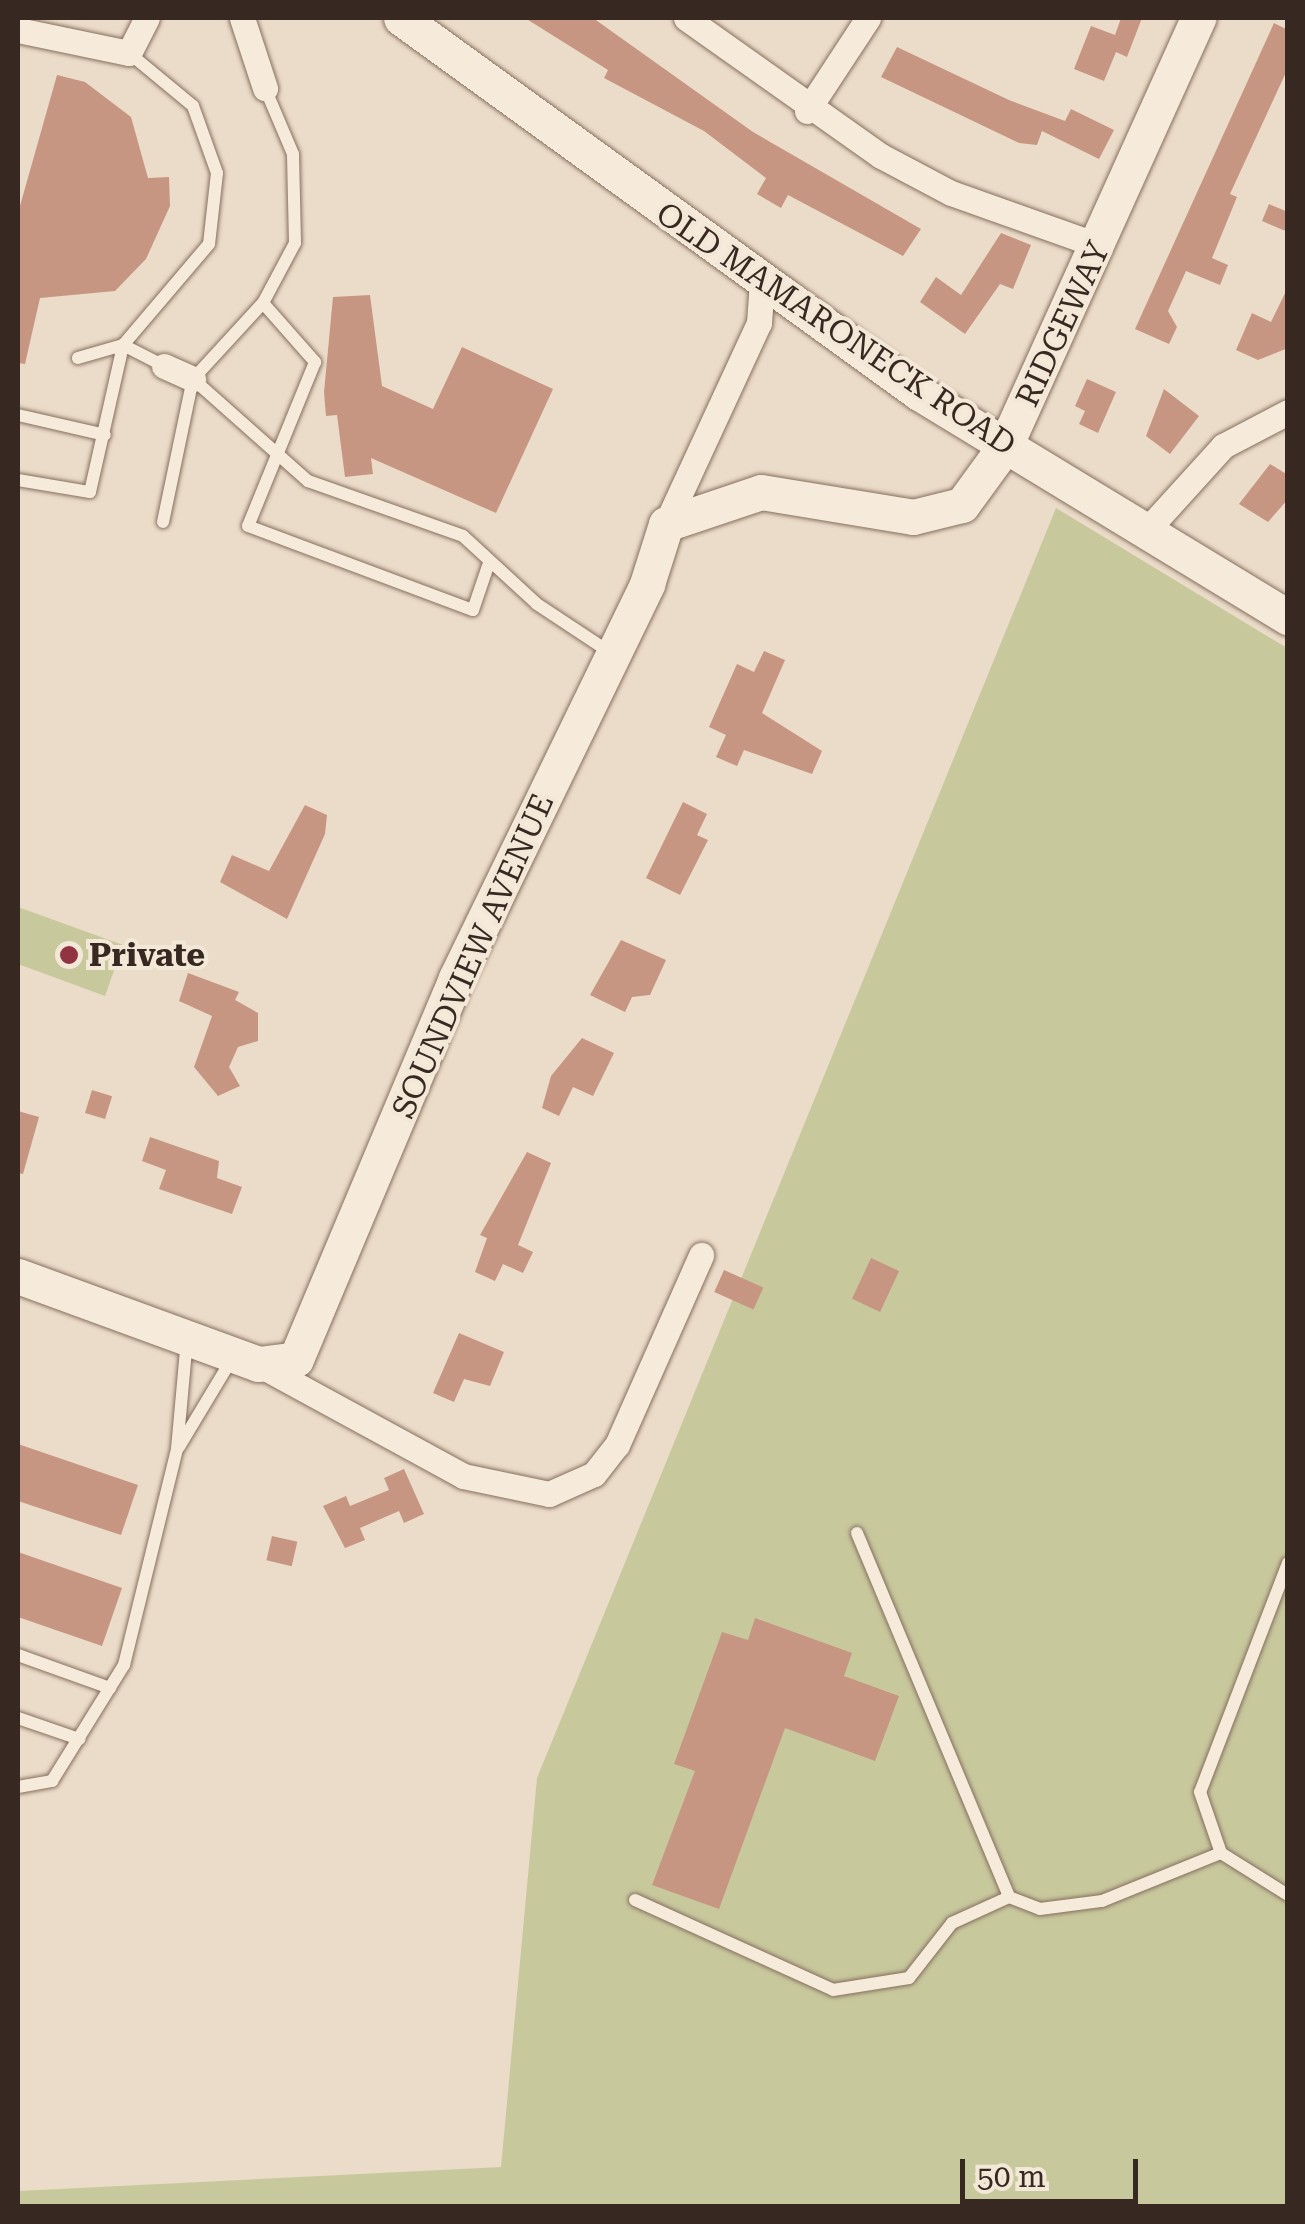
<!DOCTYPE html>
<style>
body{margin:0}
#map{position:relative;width:1305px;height:2224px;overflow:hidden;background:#ebdcc9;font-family:"Roboto Serif",serif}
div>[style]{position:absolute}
.green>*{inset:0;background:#c8c89d}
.building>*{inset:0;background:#c69682;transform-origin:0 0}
.roads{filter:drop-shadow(0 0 2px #866f5f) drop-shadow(0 0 2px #866f5f)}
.lane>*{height:12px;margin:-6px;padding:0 6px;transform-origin:6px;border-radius:6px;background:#f6ebdb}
.street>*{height:25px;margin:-12.5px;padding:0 12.5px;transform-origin:12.5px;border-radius:12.5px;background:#f6ebdb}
.secondary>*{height:35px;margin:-17.5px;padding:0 17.5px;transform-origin:17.5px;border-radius:17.5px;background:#f6ebdb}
.dots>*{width:28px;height:28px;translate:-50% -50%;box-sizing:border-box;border:5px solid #f3e8d8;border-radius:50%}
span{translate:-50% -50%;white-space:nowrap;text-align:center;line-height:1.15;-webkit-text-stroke:8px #f3e8d8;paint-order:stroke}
.street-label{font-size:32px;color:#372921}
.poi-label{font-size:32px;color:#372921;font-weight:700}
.left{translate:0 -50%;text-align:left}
.frame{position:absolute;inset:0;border:20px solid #372921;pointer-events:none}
.scale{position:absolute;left:960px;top:2159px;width:178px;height:45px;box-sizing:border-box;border:5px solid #372921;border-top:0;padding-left:12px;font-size:30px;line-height:35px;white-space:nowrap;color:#372921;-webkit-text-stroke:8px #f3e8d8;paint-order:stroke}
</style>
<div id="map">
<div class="green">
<i style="clip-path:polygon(1056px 508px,1287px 648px,1287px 2206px,18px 2206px,18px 2191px,501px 2167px,537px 1778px)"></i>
<i style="clip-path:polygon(18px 907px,123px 945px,105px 996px,18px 964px)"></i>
</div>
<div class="building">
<i style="clip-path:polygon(525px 18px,593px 18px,753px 132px,921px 229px,903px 256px,788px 195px,781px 208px,757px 194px,766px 178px,704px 131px,604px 78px,608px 70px)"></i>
<i style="clip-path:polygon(1121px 18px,1142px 18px,1127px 57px,1116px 52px,1104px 81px,1074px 69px,1091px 26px,1115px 35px)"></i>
<i style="clip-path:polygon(1274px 23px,1288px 30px,1288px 68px,1230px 194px,1237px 197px,1212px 258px,1228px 265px,1220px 285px,1186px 271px,1168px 311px,1177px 327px,1169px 344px,1135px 329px)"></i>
<i style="clip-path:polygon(897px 47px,1009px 100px,1065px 121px,1071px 109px,1114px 130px,1099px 159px,1042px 131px,1037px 145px,1019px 143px,881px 77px)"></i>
<i style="clip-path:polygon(57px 75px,85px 82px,131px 117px,148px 178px,169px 177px,170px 206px,146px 259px,115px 291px,40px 298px,25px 364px,18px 363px,18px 213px)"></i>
<i style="clip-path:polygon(1269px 204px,1288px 212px,1288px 232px,1262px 221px)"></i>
<i style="clip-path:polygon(1001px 233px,1031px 245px,1013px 289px,1000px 284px,965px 334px,920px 302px,936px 277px,961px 295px)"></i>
<i style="clip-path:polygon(1288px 287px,1288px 348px,1258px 360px,1236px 350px,1252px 313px,1271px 322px)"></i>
<i style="clip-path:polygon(370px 295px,382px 386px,433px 409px,462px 347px,553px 389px,496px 513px,371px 458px,373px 474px,345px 477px,337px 415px,326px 416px,324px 392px,333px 297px)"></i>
<i style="clip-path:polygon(1087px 379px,1116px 392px,1098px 433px,1079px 424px,1085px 411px,1075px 406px)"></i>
<i style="clip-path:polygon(1164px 389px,1199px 416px,1170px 454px,1146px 436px)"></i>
<i style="clip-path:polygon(1270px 464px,1288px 475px,1288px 499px,1268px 522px,1239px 504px)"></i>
<i style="clip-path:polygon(764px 651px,785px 660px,762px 713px,822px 751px,812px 774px,744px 750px,737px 766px,716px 757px,726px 735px,709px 727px,737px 664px,754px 672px)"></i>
<i style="clip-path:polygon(683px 802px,707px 814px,697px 835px,708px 840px,680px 895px,646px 878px)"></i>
<i style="clip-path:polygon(305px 805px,327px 815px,325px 834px,287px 919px,220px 882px,232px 855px,269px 871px)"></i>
<i style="clip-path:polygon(621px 940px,666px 960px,650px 995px,632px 997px,625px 1012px,590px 995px)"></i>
<i style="clip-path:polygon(188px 973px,239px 992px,235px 1000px,258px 1013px,258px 1041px,238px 1047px,229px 1067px,240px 1086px,218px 1096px,194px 1067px,212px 1016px,179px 1001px)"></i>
<i style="clip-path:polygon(582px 1038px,614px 1053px,593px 1096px,573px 1087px,559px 1116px,542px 1108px,551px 1076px)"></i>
<i style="left:92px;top:1090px;width:21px;height:24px;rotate:17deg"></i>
<i style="clip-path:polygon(18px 1111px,39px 1117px,23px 1174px,18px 1173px)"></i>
<i style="clip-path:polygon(150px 1137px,219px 1161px,217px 1178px,242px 1187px,232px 1214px,159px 1189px,166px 1170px,142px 1161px)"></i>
<i style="clip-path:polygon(527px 1152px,551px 1163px,518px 1245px,533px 1252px,523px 1273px,503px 1264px,495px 1281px,475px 1272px,487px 1238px,480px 1235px)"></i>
<i style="left:871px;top:1258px;width:31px;height:45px;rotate:25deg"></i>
<i style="left:724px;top:1270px;width:43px;height:24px;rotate:24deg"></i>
<i style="clip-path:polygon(459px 1333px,504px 1352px,490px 1386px,464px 1379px,454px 1402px,433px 1393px)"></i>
<i style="clip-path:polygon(18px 1444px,138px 1485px,121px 1535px,18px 1501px)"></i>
<i style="clip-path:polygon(404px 1469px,424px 1514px,404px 1523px,399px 1511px,360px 1528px,365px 1540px,345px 1548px,323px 1506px,346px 1496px,350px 1506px,389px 1490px,384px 1478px)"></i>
<i style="left:272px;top:1536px;width:26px;height:25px;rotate:13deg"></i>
<i style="clip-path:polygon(18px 1552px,122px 1588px,102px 1646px,18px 1617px)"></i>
<i style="clip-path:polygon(755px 1618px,852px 1653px,844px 1676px,899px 1696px,875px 1761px,785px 1728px,719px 1909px,652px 1885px,695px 1771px,674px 1764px,722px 1632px,748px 1640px)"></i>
</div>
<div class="roads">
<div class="lane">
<i style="left:129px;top:53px;width:83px;rotate:39.6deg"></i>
<i style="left:193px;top:106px;width:71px;rotate:70.3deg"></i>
<i style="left:217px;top:173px;width:71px;rotate:96.4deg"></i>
<i style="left:209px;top:244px;width:133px;rotate:130.4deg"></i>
<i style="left:123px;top:345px;width:46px;rotate:27.1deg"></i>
<i style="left:263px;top:303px;width:79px;rotate:48.6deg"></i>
<i style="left:315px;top:362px;width:177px;rotate:112.2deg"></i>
<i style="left:248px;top:526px;width:240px;rotate:20.5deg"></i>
<i style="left:473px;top:610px;width:50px;rotate:-71.2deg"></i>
<i style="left:193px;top:379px;width:154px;rotate:41.6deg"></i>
<i style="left:308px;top:481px;width:164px;rotate:19.5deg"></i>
<i style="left:463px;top:536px;width:100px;rotate:42.6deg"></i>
<i style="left:537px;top:604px;width:89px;rotate:33.5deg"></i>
<i style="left:18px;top:415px;width:89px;rotate:12.9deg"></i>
<i style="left:18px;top:480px;width:73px;rotate:9.5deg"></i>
<i style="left:90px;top:492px;width:151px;rotate:-77.3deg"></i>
<i style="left:123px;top:345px;width:47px;rotate:163.9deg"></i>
<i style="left:163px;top:522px;width:146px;rotate:-78.2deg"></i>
<i style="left:193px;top:379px;width:103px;rotate:-47.4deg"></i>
<i style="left:263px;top:303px;width:68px;rotate:-61.9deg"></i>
<i style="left:295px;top:243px;width:89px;rotate:-91.3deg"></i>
<i style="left:293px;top:154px;width:72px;rotate:-113deg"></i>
<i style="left:179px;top:1447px;width:105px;rotate:-59deg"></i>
<i style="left:857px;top:1533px;width:394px;rotate:67.3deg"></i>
<i style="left:1009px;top:1897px;width:33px;rotate:21deg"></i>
<i style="left:1040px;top:1909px;width:63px;rotate:-7.4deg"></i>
<i style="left:1102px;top:1901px;width:128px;rotate:-22deg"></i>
<i style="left:1288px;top:1563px;width:245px;rotate:111deg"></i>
<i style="left:1200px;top:1792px;width:65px;rotate:71deg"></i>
<i style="left:1221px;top:1853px;width:79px;rotate:32.1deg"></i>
<i style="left:18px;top:1655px;width:98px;rotate:19.7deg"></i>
<i style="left:18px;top:1718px;width:65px;rotate:19deg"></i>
<i style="left:18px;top:1787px;width:35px;rotate:-10deg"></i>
<i style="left:52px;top:1781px;width:137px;rotate:-58.2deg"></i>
<i style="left:124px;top:1665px;width:222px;rotate:-76.2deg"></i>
<i style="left:177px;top:1449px;width:109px;rotate:-84.8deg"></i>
<i style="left:635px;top:1900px;width:217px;rotate:24.4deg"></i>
<i style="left:833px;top:1990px;width:77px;rotate:-9deg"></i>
<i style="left:909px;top:1978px;width:70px;rotate:-52deg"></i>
<i style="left:952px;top:1923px;width:63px;rotate:-24.5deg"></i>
</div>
<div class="street">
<i style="left:242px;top:18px;width:74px;rotate:71.8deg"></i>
<i style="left:686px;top:18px;width:239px;rotate:35.3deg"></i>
<i style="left:881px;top:156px;width:79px;rotate:27.9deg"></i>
<i style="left:951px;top:193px;width:158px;rotate:19.6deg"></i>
<i style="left:18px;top:30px;width:113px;rotate:11.7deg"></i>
<i style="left:129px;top:53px;width:39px;rotate:-63deg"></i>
<i style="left:807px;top:111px;width:111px;rotate:-56.7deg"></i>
<i style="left:164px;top:366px;width:32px;rotate:24deg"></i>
<i style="left:666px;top:524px;width:221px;rotate:-65.2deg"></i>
<i style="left:759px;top:323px;width:42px;rotate:-85.9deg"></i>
<i style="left:1146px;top:531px;width:115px;rotate:-47.8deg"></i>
<i style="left:1223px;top:446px;width:73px;rotate:-27.6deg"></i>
<i style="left:258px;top:1364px;width:234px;rotate:28.6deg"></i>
<i style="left:463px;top:1476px;width:88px;rotate:11.8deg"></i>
<i style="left:549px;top:1494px;width:49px;rotate:-24deg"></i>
<i style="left:594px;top:1474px;width:37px;rotate:-52deg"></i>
<i style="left:617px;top:1445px;width:208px;rotate:-66.1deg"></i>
</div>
<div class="secondary">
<i style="left:401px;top:18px;width:639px;rotate:35.9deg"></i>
<i style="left:919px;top:393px;width:432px;rotate:31.3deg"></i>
<i style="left:18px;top:1276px;width:256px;rotate:20.1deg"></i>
<i style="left:258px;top:1364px;width:38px;rotate:-7deg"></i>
<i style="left:296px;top:1359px;width:413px;rotate:-67.2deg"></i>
<i style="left:456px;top:978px;width:438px;rotate:-64.1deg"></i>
<i style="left:647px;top:584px;width:63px;rotate:-72.4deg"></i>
<i style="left:666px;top:524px;width:100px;rotate:-18.6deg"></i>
<i style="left:761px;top:492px;width:154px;rotate:9.3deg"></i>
<i style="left:913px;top:517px;width:50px;rotate:-13.8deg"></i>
<i style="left:962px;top:505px;width:73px;rotate:-53.9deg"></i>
<i style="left:1005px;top:446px;width:470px;rotate:-65.7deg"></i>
</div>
</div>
<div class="dots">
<i style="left:69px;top:955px;background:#8f3440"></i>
</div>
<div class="street-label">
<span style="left:1063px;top:324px;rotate:-65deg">RIDGEWAY</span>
<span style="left:836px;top:329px;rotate:34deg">OLD MAMARONECK ROAD</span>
<span style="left:473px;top:956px;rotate:-66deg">SOUNDVIEW AVENUE</span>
</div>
<div class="poi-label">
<span class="left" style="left:89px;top:955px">Private</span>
</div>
<div class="frame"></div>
<div class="scale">50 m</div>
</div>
